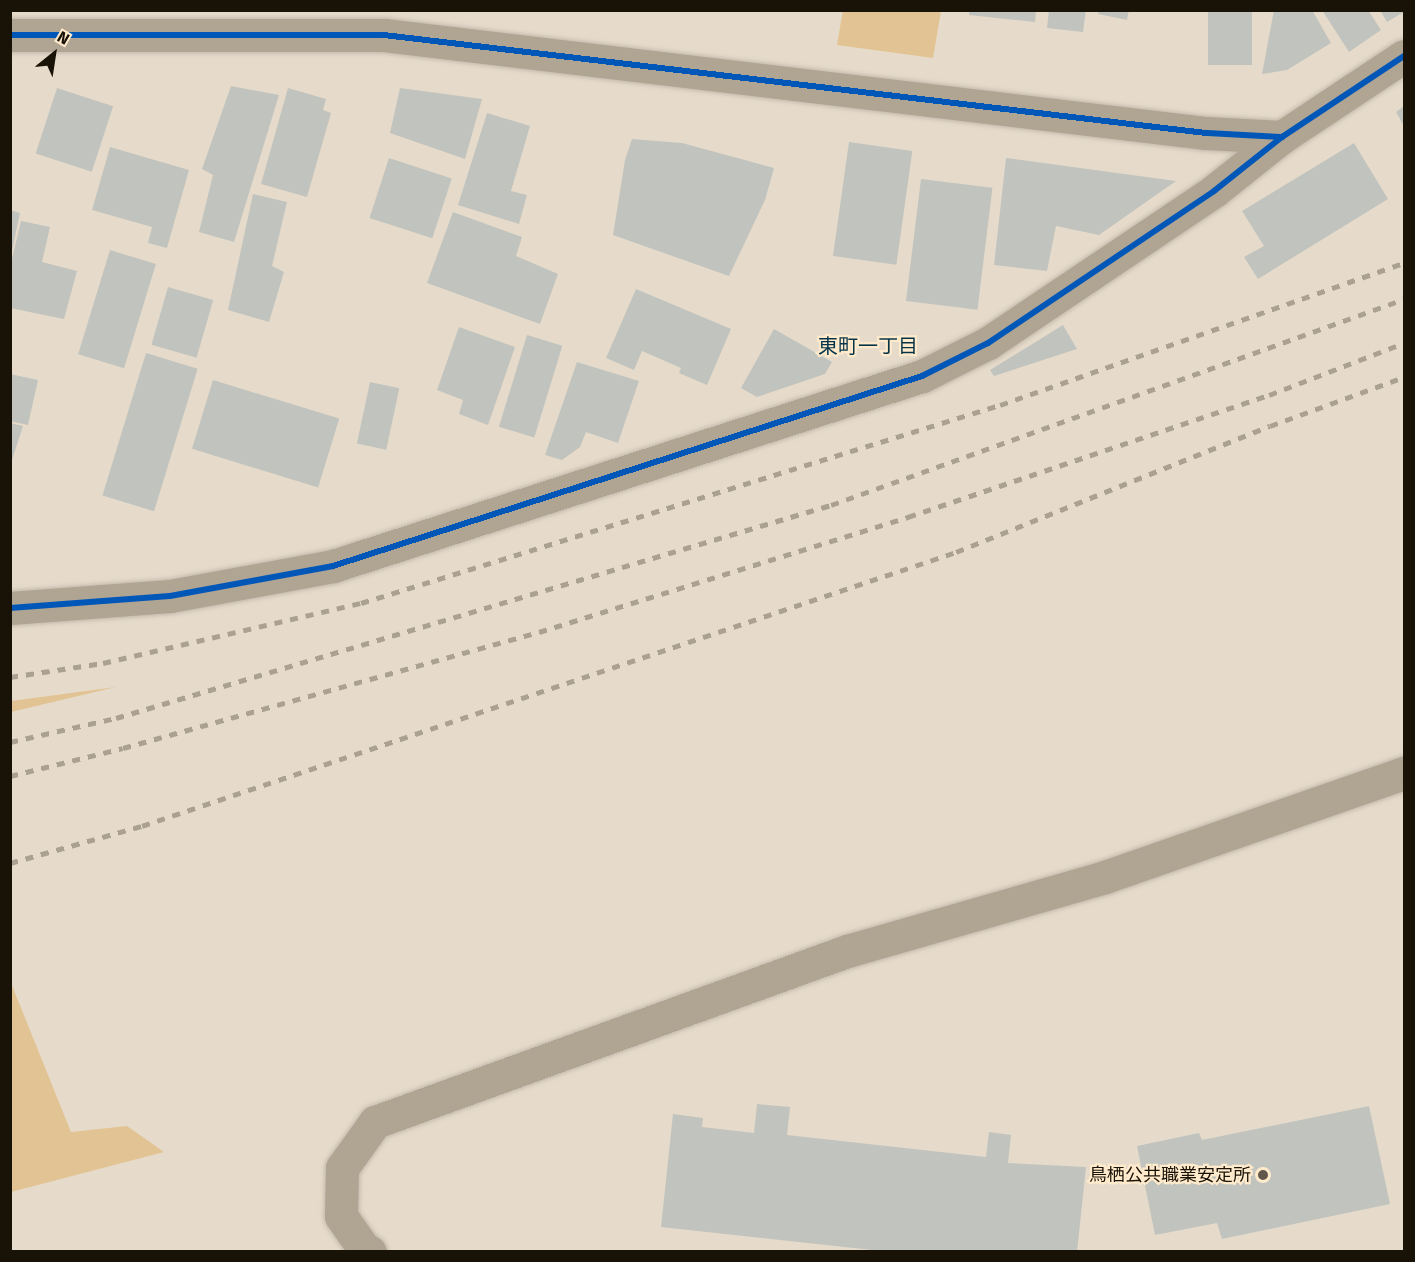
<!DOCTYPE html>
<meta charset="utf-8">
<style>
body{margin:0}
#map{position:relative;width:1415px;height:1262px;overflow:hidden;background:#e6dbca;font-family:"Fira Sans","Noto Sans JP",sans-serif}
div>[style]{position:absolute}
.green>*{inset:0;background:#e2c394}
.building>*{inset:0;background:#c1c3be;transform-origin:0 0}
.roads{filter:drop-shadow(0 0 2px #c3baad) drop-shadow(0 0 2px #c3baad)}
.minor>*{height:33px;margin:-16.5px;padding:0 16.5px;transform-origin:16.5px;border-radius:16.5px;background:#b0a492}
.tertiary>*{height:33px;margin:-16.5px;padding:0 16.5px;transform-origin:16.5px;border-radius:16.5px;background:#b0a492}
.rail>*{height:4.5px;margin-top:-2.25px;transform-origin:0;background:repeating-linear-gradient(90deg,#aaa193 0 8px,transparent 0 16px)}
.cycleway>*{height:6px;margin:-3px;padding:0 3px;transform-origin:3px;border-radius:3px;background:#0057b8}
.dots>*{width:16px;height:16px;translate:-50% -50%;box-sizing:border-box;border:3px solid #ffeacc;border-radius:50%}
span{translate:-50% -50%;white-space:nowrap;text-align:center;line-height:1.15;-webkit-text-stroke:4.5px #ffeacc;paint-order:stroke}
.poi-label{font-size:18px;color:#191207}
.right{translate:-100% -50%;text-align:right}
.neighbourhood-label{font-size:20px;color:#043348}
.frame{position:absolute;inset:0;border:12px solid #191207;pointer-events:none}
.north{position:absolute;left:24px;top:24px;width:60px;height:60px;-webkit-text-stroke:4px #ffeacc;paint-order:stroke;rotate:30deg;font-size:16px;font-weight:700;line-height:24px;text-align:center;color:#191207}
.north::after{content:'';display:block;margin:auto;width:21px;height:27px;background:#191207;clip-path:polygon(50% 0,100% 100%,50% 72%,0 100%)}
</style>
<div id="map">
<div class="green">
<i style="clip-path:polygon(843px 10px,941px 11px,933px 58px,837px 45px)"></i>
<i style="clip-path:polygon(116px 687px,11px 712px,11px 701px)"></i>
<i style="clip-path:polygon(11px 983px,71px 1132px,127px 1126px,164px 1152px,11px 1192px)"></i>
</div>
<div class="building">
<i style="clip-path:polygon(969px 10px,1036px 10px,1035px 22px,969px 15px)"></i>
<i style="clip-path:polygon(1049px 10px,1086px 10px,1083px 32px,1047px 28px)"></i>
<i style="clip-path:polygon(1099px 10px,1129px 10px,1127px 20px,1098px 14px)"></i>
<i style="left:1208px;top:10px;width:44px;height:55px"></i>
<i style="clip-path:polygon(1274px 10px,1312px 10px,1331px 43px,1287px 70px,1262px 74px)"></i>
<i style="clip-path:polygon(1322px 10px,1368px 10px,1381px 30px,1349px 52px)"></i>
<i style="clip-path:polygon(1380px 10px,1404px 10px,1404px 12px,1387px 22px)"></i>
<i style="clip-path:polygon(231px 86px,279px 95px,234px 242px,199px 232px,213px 175px,202px 169px)"></i>
<i style="left:57px;top:88px;width:59px;height:69px;rotate:18deg"></i>
<i style="clip-path:polygon(288px 88px,326px 99px,323px 110px,331px 113px,307px 197px,261px 184px)"></i>
<i style="clip-path:polygon(400px 88px,482px 99px,465px 159px,390px 133px)"></i>
<i style="clip-path:polygon(1404px 106px,1404px 126px,1396px 112px)"></i>
<i style="clip-path:polygon(487px 113px,530px 126px,511px 191px,527px 195px,519px 224px,458px 205px)"></i>
<i style="clip-path:polygon(632px 139px,682px 143px,774px 168px,765px 200px,729px 276px,613px 235px,625px 160px)"></i>
<i style="left:849px;top:142px;width:64px;height:115px;rotate:8deg"></i>
<i style="clip-path:polygon(1354px 143px,1388px 199px,1258px 279px,1244px 257px,1264px 246px,1242px 211px)"></i>
<i style="clip-path:polygon(110px 147px,189px 170px,167px 248px,148px 243px,152px 227px,92px 210px)"></i>
<i style="left:389px;top:158px;width:66px;height:63px;rotate:18deg"></i>
<i style="clip-path:polygon(1006px 158px,1176px 181px,1099px 235px,1056px 226px,1047px 271px,994px 265px)"></i>
<i style="left:921px;top:179px;width:72px;height:123px;rotate:7deg"></i>
<i style="clip-path:polygon(253px 194px,287px 202px,272px 266px,284px 272px,269px 322px,228px 310px)"></i>
<i style="clip-path:polygon(10px 210px,20px 213px,12px 251px,10px 251px)"></i>
<i style="clip-path:polygon(453px 212px,522px 237px,516px 256px,558px 274px,540px 324px,427px 283px)"></i>
<i style="clip-path:polygon(21px 221px,50px 227px,42px 262px,77px 271px,64px 319px,10px 308px,10px 267px)"></i>
<i style="left:110px;top:250px;width:48px;height:109px;rotate:17deg"></i>
<i style="left:168px;top:287px;width:47px;height:60px;rotate:16deg"></i>
<i style="clip-path:polygon(636px 289px,731px 329px,707px 385px,679px 373px,681px 368px,642px 351px,634px 370px,606px 358px)"></i>
<i style="clip-path:polygon(1063px 325px,1077px 349px,994px 376px,990px 370px)"></i>
<i style="clip-path:polygon(459px 327px,515px 347px,488px 425px,459px 414px,463px 400px,437px 390px)"></i>
<i style="clip-path:polygon(774px 329px,832px 362px,825px 374px,757px 397px,741px 388px)"></i>
<i style="left:527px;top:335px;width:37px;height:96px;rotate:17deg"></i>
<i style="left:146px;top:353px;width:54px;height:149px;rotate:17deg"></i>
<i style="clip-path:polygon(577px 362px,639px 381px,618px 443px,586px 432px,580px 447px,562px 460px,545px 455px)"></i>
<i style="clip-path:polygon(10px 374px,38px 380px,28px 425px,10px 421px)"></i>
<i style="left:213px;top:380px;width:132px;height:72px;rotate:17deg"></i>
<i style="left:370px;top:382px;width:30px;height:63px;rotate:12deg"></i>
<i style="clip-path:polygon(10px 423px,23px 426px,11px 463px,10px 463px)"></i>
<i style="clip-path:polygon(757px 1104px,790px 1107px,787px 1135px,986px 1157px,989px 1132px,1011px 1135px,1008px 1163px,1086px 1167px,1077px 1252px,890px 1252px,661px 1227px,673px 1114px,703px 1118px,702px 1127px,754px 1133px)"></i>
<i style="clip-path:polygon(1369px 1106px,1390px 1204px,1222px 1239px,1217px 1223px,1155px 1235px,1137px 1146px,1199px 1133px,1202px 1140px)"></i>
</div>
<div class="roads">
<div class="minor">
<i style="left:10px;top:35px;width:374px"></i>
<i style="left:384px;top:35px;width:828px;rotate:6.8deg"></i>
<i style="left:1206px;top:133px;width:76px;rotate:3deg"></i>
<i style="left:10px;top:608px;width:160px;rotate:-4.3deg"></i>
<i style="left:170px;top:596px;width:166px;rotate:-10.4deg"></i>
<i style="left:333px;top:566px;width:619px;rotate:-17.88deg"></i>
<i style="left:922px;top:376px;width:74px;rotate:-26.6deg"></i>
<i style="left:988px;top:343px;width:272px;rotate:-33.9deg"></i>
<i style="left:1214px;top:191px;width:87px;rotate:-38.5deg"></i>
<i style="left:1282px;top:137px;width:146px;rotate:-33.6deg"></i>
</div>
<div class="tertiary">
<i style="left:370px;top:1252px;width:7px;rotate:-153deg"></i>
<i style="left:364px;top:1249px;width:40px;rotate:-124.9deg"></i>
<i style="left:341px;top:1216px;width:48px;rotate:-88.8deg"></i>
<i style="left:342px;top:1168px;width:57px;rotate:-54.3deg"></i>
<i style="left:375px;top:1122px;width:502px;rotate:-19.91deg"></i>
<i style="left:847px;top:951px;width:268px;rotate:-16deg"></i>
<i style="left:1105px;top:877px;width:317px;rotate:-19.2deg"></i>
</div>
</div>
<div class="rail">
<i style="left:10px;top:677px;width:94px;rotate:-8.6deg"></i>
<i style="left:103px;top:663px;width:265px;rotate:-13.1deg"></i>
<i style="left:361px;top:603px;width:669px;rotate:-17.22deg"></i>
<i style="left:1000px;top:405px;width:428px;rotate:-19.4deg"></i>
<i style="left:10px;top:742px;width:109px;rotate:-12.8deg"></i>
<i style="left:116px;top:718px;width:746px;rotate:-16.59deg"></i>
<i style="left:831px;top:505px;width:609px;rotate:-19.77deg"></i>
<i style="left:10px;top:776px;width:116px;rotate:-13.9deg"></i>
<i style="left:123px;top:748px;width:432px;rotate:-15.6deg"></i>
<i style="left:539px;top:632px;width:387px;rotate:-17.3deg"></i>
<i style="left:908px;top:517px;width:381px;rotate:-18.7deg"></i>
<i style="left:1269px;top:395px;width:145px;rotate:-21.1deg"></i>
<i style="left:10px;top:863px;width:137px;rotate:-15.7deg"></i>
<i style="left:142px;top:826px;width:859px;rotate:-18.6deg"></i>
<i style="left:956px;top:552px;width:338px;rotate:-21.9deg"></i>
<i style="left:1270px;top:426px;width:143px;rotate:-20.1deg"></i>
</div>
<div class="cycleway">
<i style="left:10px;top:35px;width:374px"></i>
<i style="left:384px;top:35px;width:828px;rotate:6.8deg"></i>
<i style="left:1206px;top:133px;width:76px;rotate:3deg"></i>
<i style="left:10px;top:608px;width:160px;rotate:-4.3deg"></i>
<i style="left:170px;top:596px;width:166px;rotate:-10.4deg"></i>
<i style="left:333px;top:566px;width:619px;rotate:-17.88deg"></i>
<i style="left:922px;top:376px;width:74px;rotate:-26.6deg"></i>
<i style="left:988px;top:343px;width:272px;rotate:-33.9deg"></i>
<i style="left:1214px;top:191px;width:87px;rotate:-38.5deg"></i>
<i style="left:1282px;top:137px;width:146px;rotate:-33.6deg"></i>
</div>
<div class="dots">
<i style="left:1263px;top:1175px;background:#61584b"></i>
</div>
<div class="poi-label">
<span class="right" style="left:1251px;top:1175px">鳥栖公共職業安定所</span>
</div>
<div class="neighbourhood-label">
<span style="left:868px;top:346px">東町一丁目</span>
</div>
<div class="frame"></div>
<div class="north">N</div>
</div>
